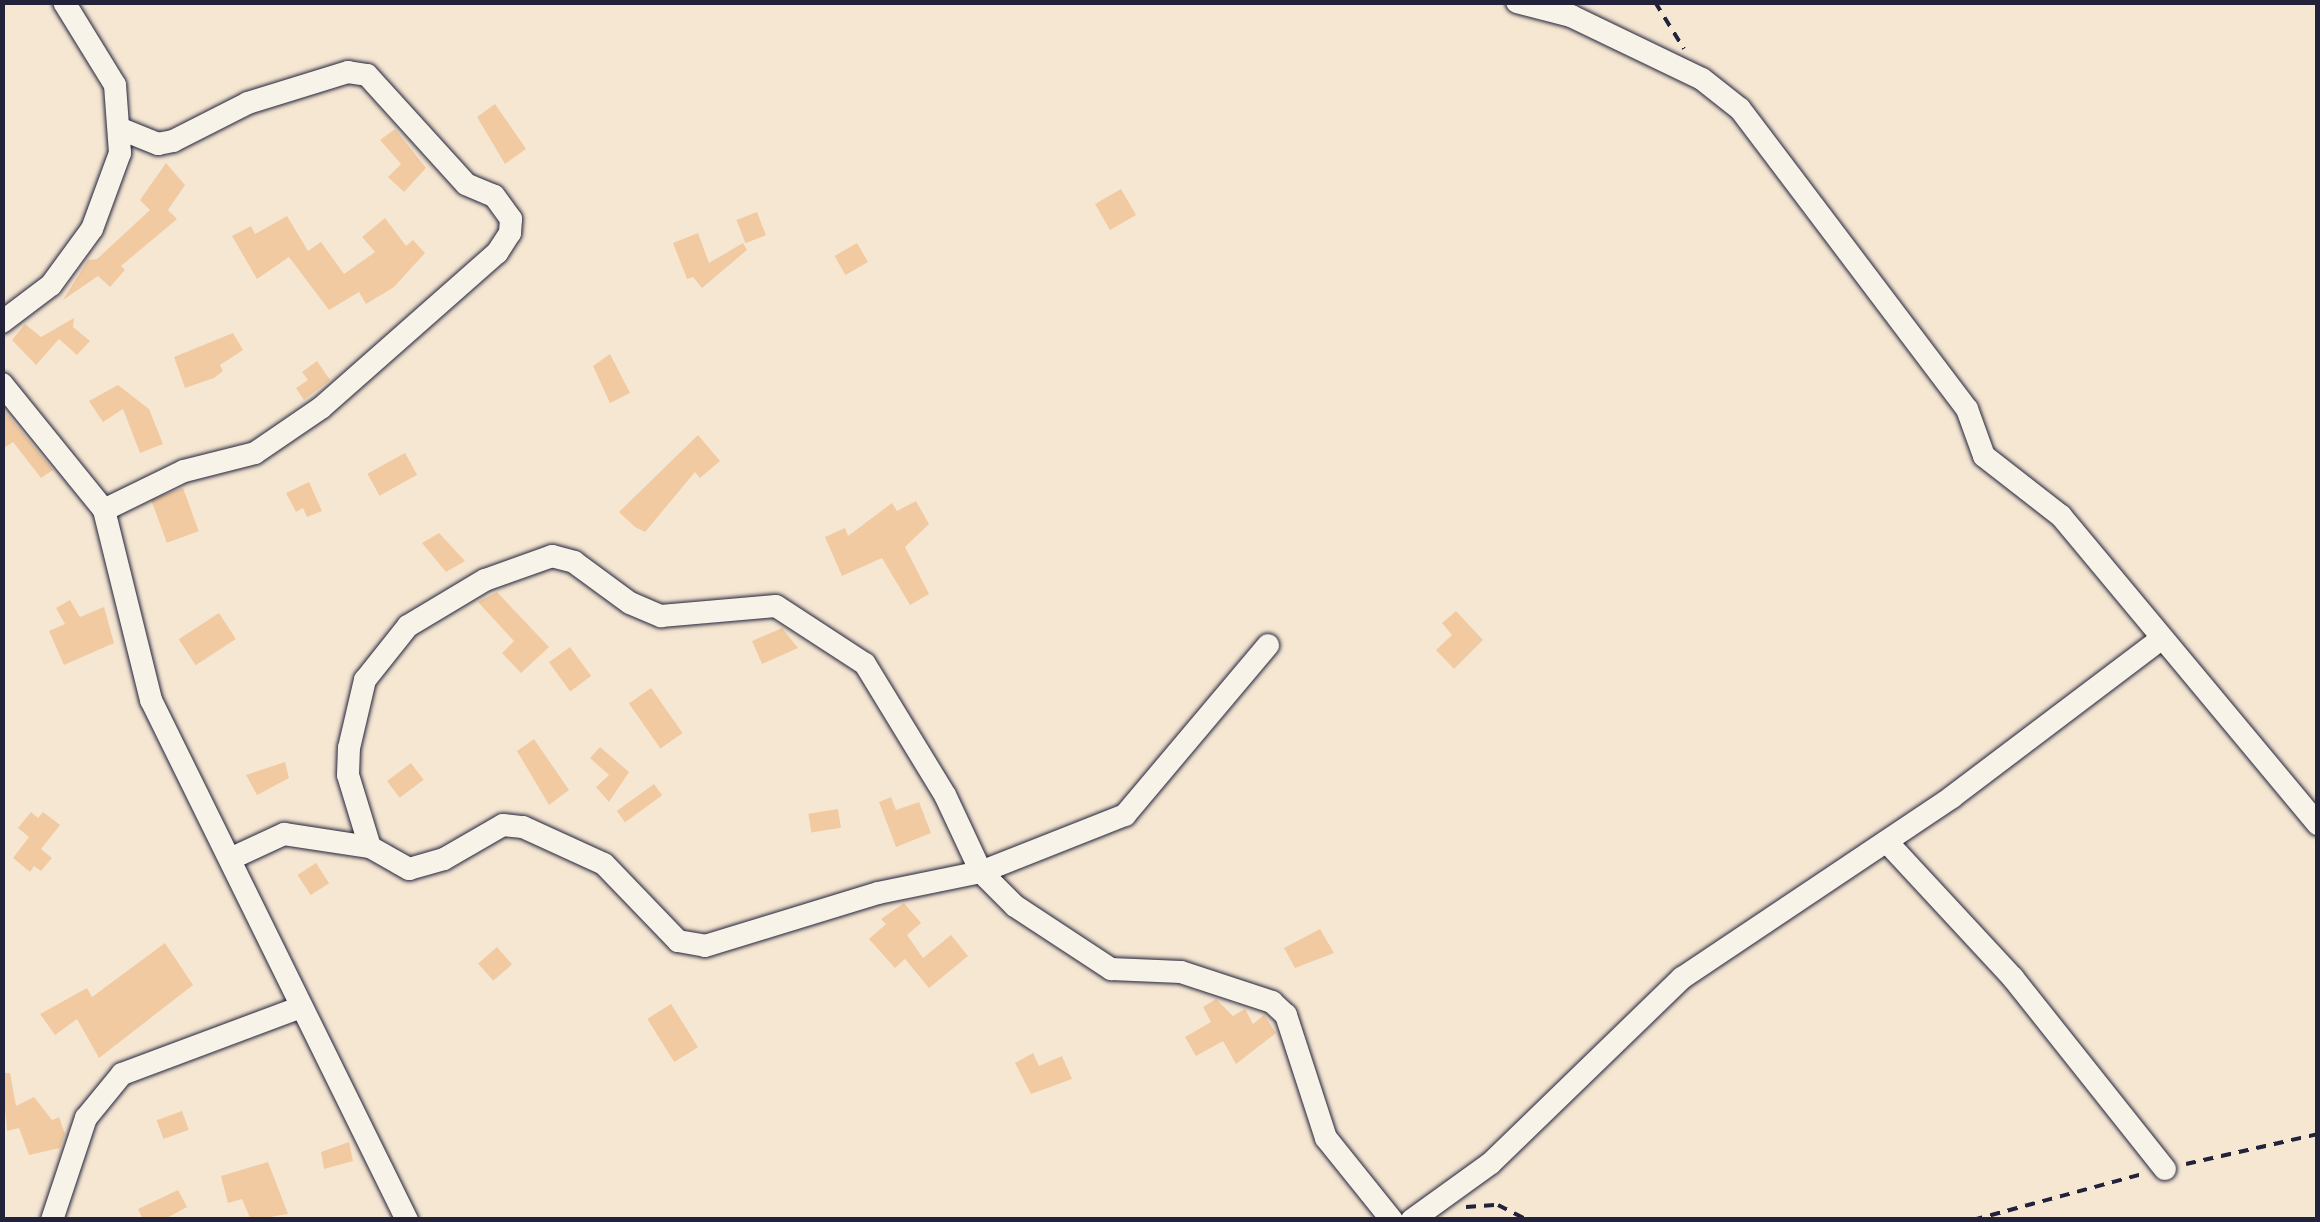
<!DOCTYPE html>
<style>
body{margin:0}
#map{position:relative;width:2320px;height:1222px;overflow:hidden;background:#f6e7d3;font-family:Caveat,sans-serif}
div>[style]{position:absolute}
.building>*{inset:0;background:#f2caa1;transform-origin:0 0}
.path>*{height:4px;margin-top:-2px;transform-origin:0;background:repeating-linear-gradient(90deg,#22223b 0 10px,transparent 0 18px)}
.roads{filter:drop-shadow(0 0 2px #22223b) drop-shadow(0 0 2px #22223b)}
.minor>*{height:22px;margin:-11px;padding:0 11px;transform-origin:11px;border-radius:11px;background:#f7f3e8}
span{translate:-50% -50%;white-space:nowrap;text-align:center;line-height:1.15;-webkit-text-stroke:10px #f7f3e8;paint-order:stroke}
.frame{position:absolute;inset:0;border:5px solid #22223b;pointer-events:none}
</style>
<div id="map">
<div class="building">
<i style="clip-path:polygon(495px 104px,526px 149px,505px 164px,477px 117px)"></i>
<i style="clip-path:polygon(395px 129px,426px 168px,404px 192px,388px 177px,401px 164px,380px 140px)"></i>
<i style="clip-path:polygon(166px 163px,185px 185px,168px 210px,177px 219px,121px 266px,125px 270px,110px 287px,98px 276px,63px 300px,88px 260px,97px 259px,150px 210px,140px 200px)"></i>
<i style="left:1121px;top:189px;width:30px;height:30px;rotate:60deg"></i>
<i style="left:757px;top:212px;width:25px;height:22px;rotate:69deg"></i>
<i style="clip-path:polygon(287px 216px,308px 251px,321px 242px,344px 274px,375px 252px,362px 237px,385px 218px,406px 246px,413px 240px,425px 253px,394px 287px,366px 304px,359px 292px,329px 310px,289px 257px,257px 279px,232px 236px,251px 226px,255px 234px)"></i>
<i style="clip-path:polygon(698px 233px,709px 263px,743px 243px,747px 250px,702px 288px,693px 277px,687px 279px,673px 243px)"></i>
<i style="left:857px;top:243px;width:22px;height:26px;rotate:60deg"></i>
<i style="clip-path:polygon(74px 318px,73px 327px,90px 341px,77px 355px,59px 339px,36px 365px,12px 340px,25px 324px,41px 337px)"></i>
<i style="clip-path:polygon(233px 333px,243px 350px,220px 365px,223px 371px,214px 378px,185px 388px,174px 357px)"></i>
<i style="clip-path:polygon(610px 354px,630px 393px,610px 403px,593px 366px)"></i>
<i style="clip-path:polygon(317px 361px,330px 380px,304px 400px,296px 388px,308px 380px,302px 372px)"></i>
<i style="clip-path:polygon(118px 385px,149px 409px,163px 444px,140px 453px,123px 409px,103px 422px,89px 401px)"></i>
<i style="clip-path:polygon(2px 408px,53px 470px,41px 478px,13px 442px,2px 449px)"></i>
<i style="clip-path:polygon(698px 435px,720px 461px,700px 478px,695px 472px,645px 532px,635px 527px,619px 512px)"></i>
<i style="left:405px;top:453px;width:25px;height:43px;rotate:61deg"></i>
<i style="clip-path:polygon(309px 482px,322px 511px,307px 517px,303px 508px,296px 512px,286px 493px)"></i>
<i style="left:183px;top:488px;width:46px;height:34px;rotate:70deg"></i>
<i style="clip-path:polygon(916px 501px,929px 524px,905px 547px,929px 594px,910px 605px,882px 558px,842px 576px,825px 537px,845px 528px,848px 536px,892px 503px,897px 511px)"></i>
<i style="clip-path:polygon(439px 533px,465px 561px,446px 572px,422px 543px)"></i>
<i style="clip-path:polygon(497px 592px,549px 647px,521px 673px,502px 653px,514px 641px,478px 602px)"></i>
<i style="clip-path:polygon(70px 600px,80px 617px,104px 607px,114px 643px,64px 665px,49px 631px,65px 624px,56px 608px)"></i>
<i style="clip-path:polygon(1456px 611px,1483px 640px,1454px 669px,1436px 650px,1452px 635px,1442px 623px)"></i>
<i style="left:219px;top:613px;width:31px;height:48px;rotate:57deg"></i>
<i style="clip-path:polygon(782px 628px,798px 648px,762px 664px,752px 641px)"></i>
<i style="left:570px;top:647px;width:36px;height:26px;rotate:54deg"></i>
<i style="left:651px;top:688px;width:55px;height:27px;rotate:55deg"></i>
<i style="clip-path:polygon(534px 739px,569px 790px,549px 805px,517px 751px)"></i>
<i style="clip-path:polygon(600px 747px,629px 772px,609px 802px,596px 787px,609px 775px,590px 758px)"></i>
<i style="clip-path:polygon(285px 762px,289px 778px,257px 795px,246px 775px)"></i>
<i style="left:411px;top:763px;width:21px;height:30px;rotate:53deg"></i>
<i style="left:654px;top:784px;width:14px;height:46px;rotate:54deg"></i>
<i style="clip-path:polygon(891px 797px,896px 810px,919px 802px,931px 833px,896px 847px,879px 802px)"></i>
<i style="left:838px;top:809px;width:19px;height:30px;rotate:81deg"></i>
<i style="clip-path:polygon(31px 812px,38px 818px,43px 812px,60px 825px,41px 849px,52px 858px,41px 871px,34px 866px,30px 872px,13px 858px,29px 837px,18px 828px)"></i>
<i style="left:316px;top:863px;width:24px;height:22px;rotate:57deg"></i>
<i style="clip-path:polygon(904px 903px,921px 923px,907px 935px,923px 958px,951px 935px,968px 956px,929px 988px,905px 959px,895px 968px,869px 939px,886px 924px,881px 919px)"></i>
<i style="clip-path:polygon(1320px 929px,1334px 953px,1295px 968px,1284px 948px)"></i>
<i style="clip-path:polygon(165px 943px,193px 985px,99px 1058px,77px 1019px,55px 1035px,40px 1014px,87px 988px,92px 997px)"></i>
<i style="left:497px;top:947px;width:23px;height:25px;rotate:49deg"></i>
<i style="clip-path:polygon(1216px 999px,1233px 1016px,1245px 1009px,1253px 1024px,1264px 1015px,1276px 1033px,1236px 1064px,1223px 1041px,1196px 1056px,1185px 1037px,1211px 1022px,1203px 1007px)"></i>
<i style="left:671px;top:1004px;width:51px;height:28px;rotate:58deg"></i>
<i style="clip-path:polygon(1033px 1053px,1039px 1066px,1062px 1056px,1072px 1079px,1031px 1094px,1015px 1063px)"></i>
<i style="clip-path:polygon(2px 1073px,10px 1073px,16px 1106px,34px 1097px,52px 1120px,59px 1117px,65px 1134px,60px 1148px,29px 1155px,19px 1128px,7px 1131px)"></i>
<i style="left:182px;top:1111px;width:20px;height:27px;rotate:70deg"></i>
<i style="clip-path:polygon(349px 1142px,353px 1161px,324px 1169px,321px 1152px)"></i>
<i style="clip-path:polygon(268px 1162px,288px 1214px,251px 1220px,242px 1199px,228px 1203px,221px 1176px)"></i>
<i style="clip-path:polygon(178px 1190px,187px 1207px,163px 1220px,143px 1220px,138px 1209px)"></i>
</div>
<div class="path">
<i style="left:1655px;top:2px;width:55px;rotate:58.3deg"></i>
<i style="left:2186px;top:1164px;width:135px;rotate:-12.8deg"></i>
<i style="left:1466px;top:1207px;width:32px;rotate:-4deg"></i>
<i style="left:1498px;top:1205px;width:33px;rotate:27deg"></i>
<i style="left:1973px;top:1220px;width:175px;rotate:-15.2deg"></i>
</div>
<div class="roads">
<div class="minor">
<i style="left:1517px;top:2px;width:56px;rotate:14.5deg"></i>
<i style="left:1571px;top:16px;width:145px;rotate:25.7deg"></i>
<i style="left:1702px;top:79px;width:48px;rotate:38.3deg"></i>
<i style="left:1740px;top:109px;width:376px;rotate:52.9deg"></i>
<i style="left:1967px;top:409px;width:50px;rotate:70.1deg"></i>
<i style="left:1984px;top:456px;width:98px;rotate:37.9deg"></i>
<i style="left:2061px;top:516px;width:401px;rotate:50.2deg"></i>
<i style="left:2px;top:322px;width:61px;rotate:-37.1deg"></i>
<i style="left:51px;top:285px;width:69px;rotate:-53.8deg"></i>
<i style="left:92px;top:229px;width:81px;rotate:-69.8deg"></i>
<i style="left:120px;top:153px;width:68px;rotate:-94.2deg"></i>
<i style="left:115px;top:85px;width:97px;rotate:-121.6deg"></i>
<i style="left:2px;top:384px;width:162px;rotate:51deg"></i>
<i style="left:104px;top:510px;width:196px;rotate:76.1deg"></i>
<i style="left:151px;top:700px;width:580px;rotate:63.79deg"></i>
<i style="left:104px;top:510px;width:89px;rotate:-26deg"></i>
<i style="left:184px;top:471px;width:73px;rotate:-14.2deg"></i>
<i style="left:255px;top:453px;width:80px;rotate:-34.3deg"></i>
<i style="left:321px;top:408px;width:235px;rotate:-41.4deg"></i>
<i style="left:497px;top:253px;width:24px;rotate:-57deg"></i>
<i style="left:510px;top:233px;width:14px;rotate:-86deg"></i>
<i style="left:511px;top:219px;width:29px;rotate:-126deg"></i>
<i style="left:494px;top:196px;width:30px;rotate:-157deg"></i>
<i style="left:466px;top:184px;width:147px;rotate:-132.2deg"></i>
<i style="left:367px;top:75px;width:19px;rotate:-171deg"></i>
<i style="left:348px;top:72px;width:105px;rotate:162.8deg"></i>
<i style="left:248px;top:103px;width:84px;rotate:153.1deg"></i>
<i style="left:173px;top:141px;width:15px;rotate:169deg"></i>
<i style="left:158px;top:144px;width:38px;rotate:-158deg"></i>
<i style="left:1888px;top:843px;width:184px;rotate:47.2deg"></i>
<i style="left:2013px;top:978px;width:244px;rotate:51.5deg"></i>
<i style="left:370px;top:847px;width:75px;rotate:-107deg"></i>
<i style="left:348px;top:775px;width:27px;rotate:-88deg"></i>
<i style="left:349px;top:748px;width:70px;rotate:-76.8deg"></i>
<i style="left:365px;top:680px;width:69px;rotate:-51.5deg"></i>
<i style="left:408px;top:626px;width:90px;rotate:-30.9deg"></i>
<i style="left:485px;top:580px;width:71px;rotate:-19.7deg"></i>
<i style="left:552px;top:556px;width:23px;rotate:15deg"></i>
<i style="left:574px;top:562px;width:69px;rotate:36.2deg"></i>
<i style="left:630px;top:603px;width:34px;rotate:23deg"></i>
<i style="left:661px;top:616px;width:115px;rotate:-5deg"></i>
<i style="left:776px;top:606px;width:106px;rotate:33.1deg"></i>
<i style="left:865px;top:664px;width:153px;rotate:58.6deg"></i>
<i style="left:945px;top:795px;width:85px;rotate:64.9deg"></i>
<i style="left:981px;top:872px;width:48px;rotate:45deg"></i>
<i style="left:1015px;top:906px;width:115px;rotate:33.3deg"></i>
<i style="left:1111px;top:969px;width:70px;rotate:2.5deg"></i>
<i style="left:1181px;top:972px;width:96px;rotate:18.2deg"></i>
<i style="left:1272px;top:1002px;width:19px;rotate:43deg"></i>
<i style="left:1286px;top:1015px;width:129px;rotate:72deg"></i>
<i style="left:1326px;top:1138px;width:105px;rotate:51.2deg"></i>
<i style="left:230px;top:859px;width:60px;rotate:-24.8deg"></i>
<i style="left:284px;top:834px;width:87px;rotate:8.6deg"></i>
<i style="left:370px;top:847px;width:45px;rotate:29.4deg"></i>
<i style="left:409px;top:869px;width:36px;rotate:-16deg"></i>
<i style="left:444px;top:859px;width:68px;rotate:-30deg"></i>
<i style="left:503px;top:825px;width:20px;rotate:6deg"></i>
<i style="left:523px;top:827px;width:89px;rotate:24.6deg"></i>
<i style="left:604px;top:864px;width:107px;rotate:46.1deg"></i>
<i style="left:678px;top:941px;width:27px;rotate:10deg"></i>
<i style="left:705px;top:946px;width:181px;rotate:-17deg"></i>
<i style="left:878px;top:893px;width:105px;rotate:-11.5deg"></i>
<i style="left:981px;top:872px;width:155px;rotate:-21.6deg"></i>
<i style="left:1125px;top:815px;width:222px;rotate:-49.9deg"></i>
<i style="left:52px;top:1220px;width:108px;rotate:-71.6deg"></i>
<i style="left:86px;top:1118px;width:57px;rotate:-50.7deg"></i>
<i style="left:122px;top:1074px;width:191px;rotate:-20.5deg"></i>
<i style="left:1412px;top:1220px;width:97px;rotate:-35.8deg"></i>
<i style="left:1491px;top:1163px;width:266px;rotate:-44.1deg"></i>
<i style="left:1682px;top:978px;width:325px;rotate:-33.8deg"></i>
<i style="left:1952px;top:797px;width:263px;rotate:-37.1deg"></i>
</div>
</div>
<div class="frame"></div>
</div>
